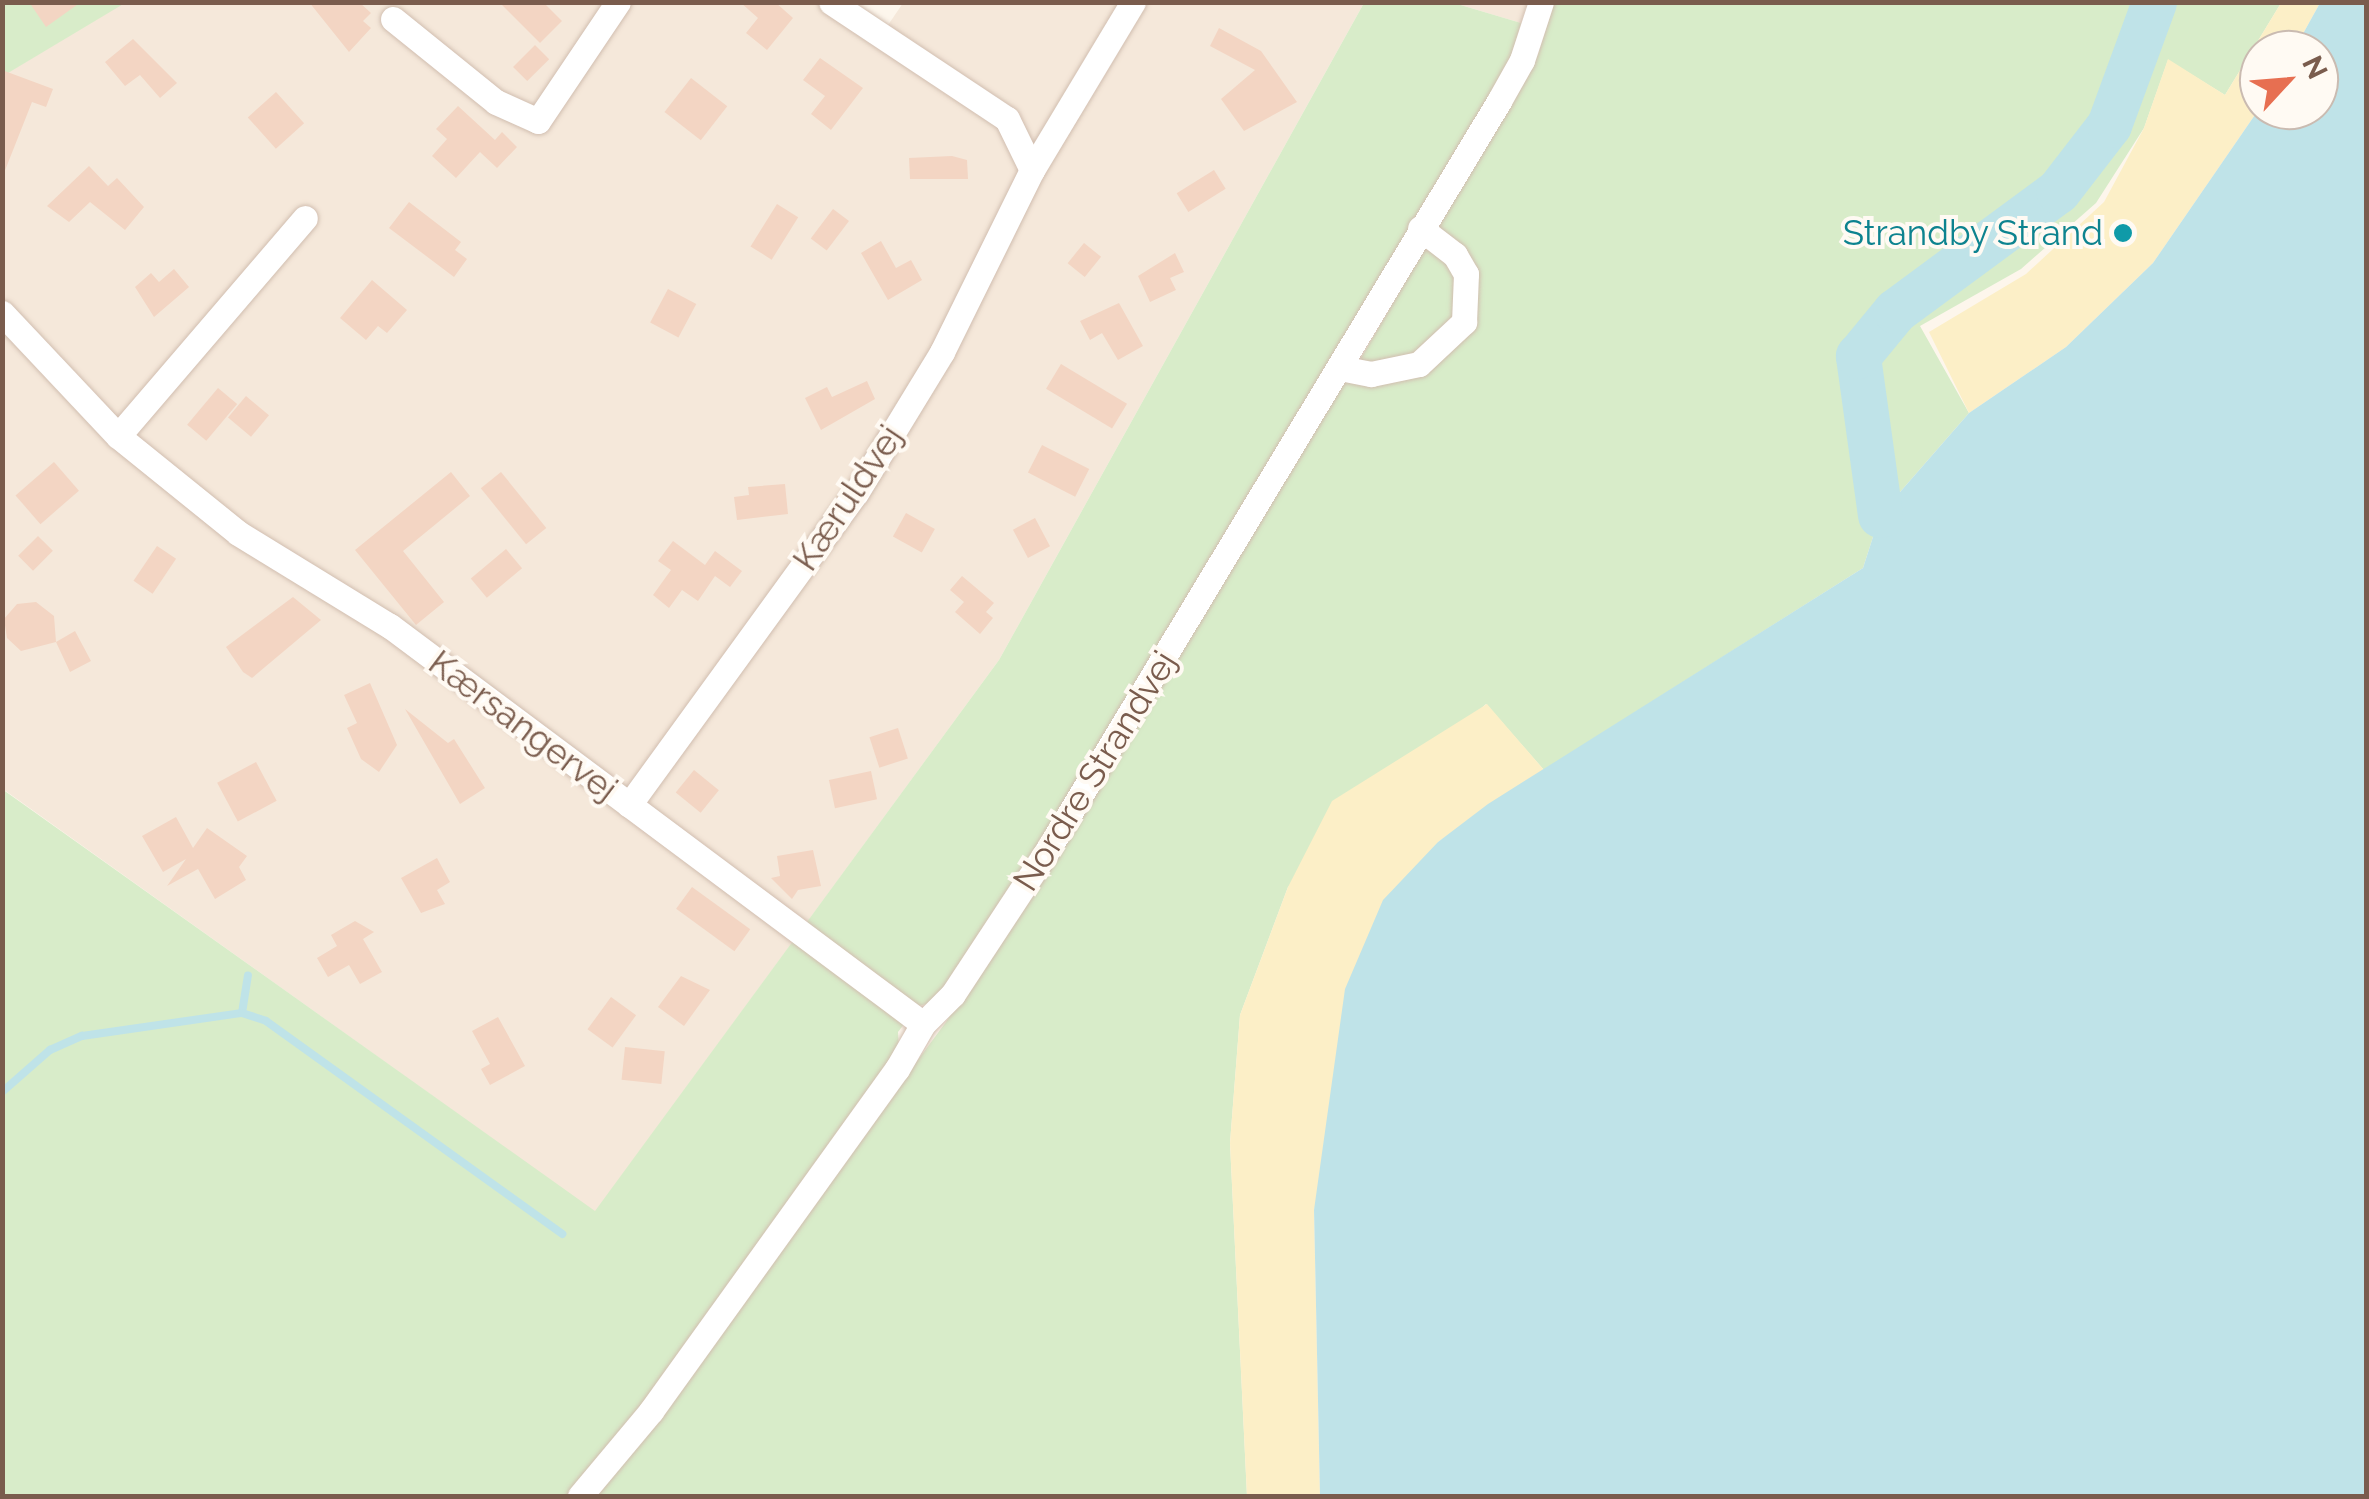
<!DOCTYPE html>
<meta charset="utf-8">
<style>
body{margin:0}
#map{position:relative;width:2369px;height:1499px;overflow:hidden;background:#fdf6ec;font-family:Raleway,sans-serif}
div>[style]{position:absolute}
.residential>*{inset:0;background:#f5e8da}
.green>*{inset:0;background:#d8ecc9}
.sand>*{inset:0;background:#fcefc7}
.water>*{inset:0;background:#bfe3e8}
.stream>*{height:8px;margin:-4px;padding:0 4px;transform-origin:4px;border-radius:4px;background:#bfe3e8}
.river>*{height:45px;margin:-22.5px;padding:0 22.5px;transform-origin:22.5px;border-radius:22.5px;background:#bfe3e8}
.building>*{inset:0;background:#f3d5c3;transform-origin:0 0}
.roads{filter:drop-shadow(0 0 2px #d1beb0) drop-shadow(0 0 2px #d1beb0)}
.minor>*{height:25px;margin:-12.5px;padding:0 12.5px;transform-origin:12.5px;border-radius:12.5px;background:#fff}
.dots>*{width:28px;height:28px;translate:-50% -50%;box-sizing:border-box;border:5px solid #fffaf3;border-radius:50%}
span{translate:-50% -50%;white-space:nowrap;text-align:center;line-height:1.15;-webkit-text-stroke:8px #fffaf3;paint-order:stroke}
.culture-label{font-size:35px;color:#0d838f}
.right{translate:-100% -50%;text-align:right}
.street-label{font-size:35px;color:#7a5c4d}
.frame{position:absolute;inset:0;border:5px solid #7a5c4d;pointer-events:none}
.north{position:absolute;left:2239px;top:30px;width:100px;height:100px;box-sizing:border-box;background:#fffaf3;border:2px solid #cabbb1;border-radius:50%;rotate:64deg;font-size:28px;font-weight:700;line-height:40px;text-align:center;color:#7a5c4d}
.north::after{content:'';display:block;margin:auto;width:35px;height:45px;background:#e76f51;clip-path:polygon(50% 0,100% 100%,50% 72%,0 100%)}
</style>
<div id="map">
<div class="residential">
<i style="clip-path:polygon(125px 2px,845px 2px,884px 31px,903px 3px,1364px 3px,999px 660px,595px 1212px,3px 789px,2px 76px)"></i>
<i style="clip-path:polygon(1454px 3px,1527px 2px,1527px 3px,1521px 23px)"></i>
</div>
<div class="green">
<i style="clip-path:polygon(3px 2px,125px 3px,3px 76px)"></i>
<i style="clip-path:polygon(1364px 3px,1454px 3px,1521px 23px,1511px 59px,1041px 846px,936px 1002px,918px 1006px,898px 1032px,899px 1049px,645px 1403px,569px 1496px,3px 1496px,2px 789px,595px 1211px,999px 660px)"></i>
<i style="clip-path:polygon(1554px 3px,2281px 3px,2225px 95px,2168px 60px,2144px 128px,2096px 203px,2021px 269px,1920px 326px,1969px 413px,1880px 515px,1863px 568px,1544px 770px,1486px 704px,1288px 887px,1240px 1015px,1230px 1143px,1247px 1496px,595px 1496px,946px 1022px,1060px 845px,1261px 507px,1358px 363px,1538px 55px)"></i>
</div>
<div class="sand">
<i style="clip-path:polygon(2281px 3px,2320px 3px,2294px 50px,2259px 50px,2259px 109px,2153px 263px,2066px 347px,1969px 413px,1929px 332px,2026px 274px,2104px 202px,2144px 128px,2168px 59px,2225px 95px)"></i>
<i style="clip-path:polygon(1487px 704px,1544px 770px,1438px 842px,1314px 1210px,1320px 1496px,1247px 1496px,1230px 1143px,1240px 1015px,1288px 887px,1332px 801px)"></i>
</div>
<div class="water">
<i style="clip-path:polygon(2320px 3px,2366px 3px,2366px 1496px,1320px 1496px,1314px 1210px,1345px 989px,1383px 900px,1438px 842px,1488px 804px,1863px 568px,1880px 515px,1969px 413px,2066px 347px,2153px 263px,2259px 109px,2319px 110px,2319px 50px,2294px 50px)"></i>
</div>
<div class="stream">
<i style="left:242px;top:1013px;width:38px;rotate:-81deg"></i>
<i style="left:2px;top:1092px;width:64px;rotate:-41.2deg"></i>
<i style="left:50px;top:1050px;width:35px;rotate:-24deg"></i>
<i style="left:82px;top:1036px;width:162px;rotate:-8.2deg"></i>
<i style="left:242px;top:1013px;width:25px;rotate:18deg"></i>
<i style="left:266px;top:1021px;width:365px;rotate:35.7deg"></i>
</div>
<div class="river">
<i style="left:1880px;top:515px;width:161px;rotate:-97.9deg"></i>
<i style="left:1858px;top:356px;width:58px;rotate:-50.6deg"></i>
<i style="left:1895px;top:311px;width:202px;rotate:-36.4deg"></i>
<i style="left:2058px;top:191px;width:83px;rotate:-52.3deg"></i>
<i style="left:2109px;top:125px;width:131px;rotate:-69.9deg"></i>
</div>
<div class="building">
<i style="clip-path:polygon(29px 2px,81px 2px,46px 27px)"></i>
<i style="clip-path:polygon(309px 2px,359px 2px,371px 13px,363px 21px,371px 28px,349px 52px)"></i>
<i style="clip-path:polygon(499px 2px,543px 2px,562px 21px,540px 43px)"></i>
<i style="clip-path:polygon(740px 2px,775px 2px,793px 18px,767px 50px,746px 33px,758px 18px)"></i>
<i style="clip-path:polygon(1219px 28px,1261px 51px,1297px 102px,1244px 131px,1221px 99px,1255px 70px,1210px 46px)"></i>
<i style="clip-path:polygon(133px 39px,177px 83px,160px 98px,140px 75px,125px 86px,105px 62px)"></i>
<i style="left:535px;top:45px;width:20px;height:31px;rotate:45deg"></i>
<i style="clip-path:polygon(820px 58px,863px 88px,831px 130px,811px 114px,825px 96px,803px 80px)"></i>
<i style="clip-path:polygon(2px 70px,53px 89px,46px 107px,32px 102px,4px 173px)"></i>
<i style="left:691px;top:78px;width:46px;height:43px;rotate:38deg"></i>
<i style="left:276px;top:92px;width:42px;height:38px;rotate:48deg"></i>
<i style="clip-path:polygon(458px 106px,495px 140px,502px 132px,517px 147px,497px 168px,480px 152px,456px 178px,432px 156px,447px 139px,436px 129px)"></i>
<i style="clip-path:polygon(952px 156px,967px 160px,968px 179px,910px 179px,909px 158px)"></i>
<i style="clip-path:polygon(89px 166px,108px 186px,117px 178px,144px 207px,125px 230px,90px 202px,69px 222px,47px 206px)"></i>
<i style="left:1214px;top:170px;width:22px;height:44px;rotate:58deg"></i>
<i style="clip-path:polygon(409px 202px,461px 242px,455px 250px,467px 259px,454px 277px,389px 228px)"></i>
<i style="left:777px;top:204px;width:25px;height:50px;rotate:32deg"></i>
<i style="left:833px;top:209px;width:20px;height:37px;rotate:37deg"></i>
<i style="clip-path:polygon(881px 241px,896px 268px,911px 260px,922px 280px,888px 300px,861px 253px)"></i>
<i style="left:1084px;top:243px;width:22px;height:26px;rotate:39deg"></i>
<i style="clip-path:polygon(1175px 253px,1184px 272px,1170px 278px,1176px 290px,1150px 302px,1138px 276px)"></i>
<i style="clip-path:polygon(174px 269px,189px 287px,154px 317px,135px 287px,151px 273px,159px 282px)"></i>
<i style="clip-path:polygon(372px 280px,407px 310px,387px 333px,378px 326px,366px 340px,340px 318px)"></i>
<i style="left:668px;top:289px;width:32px;height:38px;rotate:28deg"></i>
<i style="clip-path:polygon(1119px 303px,1143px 346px,1118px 360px,1102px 333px,1090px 340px,1080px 321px)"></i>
<i style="left:1061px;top:364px;width:77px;height:29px;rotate:31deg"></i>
<i style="clip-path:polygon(867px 381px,875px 399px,821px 430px,805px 398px,827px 387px,832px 397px)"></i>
<i style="left:218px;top:388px;width:25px;height:48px;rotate:40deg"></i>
<i style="left:246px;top:396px;width:30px;height:28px;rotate:40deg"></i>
<i style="left:1042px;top:445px;width:53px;height:31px;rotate:27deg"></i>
<i style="left:54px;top:462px;width:38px;height:51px;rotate:49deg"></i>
<i style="clip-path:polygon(451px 472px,470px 496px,403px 551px,444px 602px,416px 625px,355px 550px)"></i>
<i style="left:501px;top:472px;width:72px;height:26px;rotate:51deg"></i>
<i style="clip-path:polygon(785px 484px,788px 514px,737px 520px,734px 497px,749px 495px,748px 487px)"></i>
<i style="left:906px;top:513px;width:33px;height:27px;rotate:29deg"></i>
<i style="left:1035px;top:518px;width:32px;height:25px;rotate:62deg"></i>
<i style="left:38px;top:536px;width:21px;height:28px;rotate:45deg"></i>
<i style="clip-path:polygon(673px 541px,705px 565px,715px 551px,742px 571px,730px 587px,715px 576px,698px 601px,682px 590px,669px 608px,653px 595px,671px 570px,658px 561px)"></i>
<i style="left:157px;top:546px;width:23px;height:42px;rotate:34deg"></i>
<i style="left:506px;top:549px;width:25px;height:46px;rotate:50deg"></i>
<i style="clip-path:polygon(962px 576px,994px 603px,986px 612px,993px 618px,980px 634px,955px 612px,964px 602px,950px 590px)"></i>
<i style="clip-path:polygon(293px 597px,321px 620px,252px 678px,243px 672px,226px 647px)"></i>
<i style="clip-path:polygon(36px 602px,54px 616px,56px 642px,75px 631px,91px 661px,70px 672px,56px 642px,21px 651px,7px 638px,4px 619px,17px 604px)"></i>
<i style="clip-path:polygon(370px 683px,397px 745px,379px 772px,361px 759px,347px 728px,357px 723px,344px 695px)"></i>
<i style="clip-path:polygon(405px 709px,448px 743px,454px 739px,485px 788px,460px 804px)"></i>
<i style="left:898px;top:728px;width:32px;height:30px;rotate:72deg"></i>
<i style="left:256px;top:762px;width:44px;height:44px;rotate:62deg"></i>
<i style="left:694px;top:770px;width:32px;height:29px;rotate:39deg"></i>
<i style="left:871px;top:771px;width:29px;height:43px;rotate:78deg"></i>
<i style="clip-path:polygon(176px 817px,193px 848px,207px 828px,247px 856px,239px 867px,246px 880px,215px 899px,198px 869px,167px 886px,186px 859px,163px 872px,142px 836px)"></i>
<i style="clip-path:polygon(813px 850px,821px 886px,798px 890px,792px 899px,771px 878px,780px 876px,777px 856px)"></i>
<i style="clip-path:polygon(437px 858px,450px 882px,437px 890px,445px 904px,421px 913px,401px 878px)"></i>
<i style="left:692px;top:887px;width:72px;height:27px;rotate:36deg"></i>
<i style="clip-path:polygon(355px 921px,374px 932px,363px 939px,382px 972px,360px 984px,349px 965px,328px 977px,317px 958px,337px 946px,331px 935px)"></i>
<i style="clip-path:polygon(681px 976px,710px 990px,684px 1026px,658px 1007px)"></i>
<i style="left:611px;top:997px;width:31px;height:40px;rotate:36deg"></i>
<i style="clip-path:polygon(498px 1017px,525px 1066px,490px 1085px,481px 1069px,490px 1064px,472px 1031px)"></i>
<i style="left:625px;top:1047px;width:40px;height:33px;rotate:6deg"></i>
</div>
<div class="roads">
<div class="minor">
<i style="left:393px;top:19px;width:132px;rotate:38.9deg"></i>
<i style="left:496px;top:102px;width:46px;rotate:24.3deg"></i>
<i style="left:538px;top:121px;width:143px;rotate:-56.1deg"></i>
<i style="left:1032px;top:170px;width:196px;rotate:-59deg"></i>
<i style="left:2px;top:313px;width:169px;rotate:46.7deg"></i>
<i style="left:118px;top:436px;width:154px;rotate:38.9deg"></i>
<i style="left:238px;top:533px;width:178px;rotate:31.5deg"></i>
<i style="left:390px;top:626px;width:665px;rotate:36.75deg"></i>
<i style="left:1340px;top:368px;width:32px;rotate:11deg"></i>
<i style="left:1371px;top:374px;width:49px;rotate:-11.8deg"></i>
<i style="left:1419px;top:364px;width:62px;rotate:-43deg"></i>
<i style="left:1464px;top:322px;width:48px;rotate:-87.6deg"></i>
<i style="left:1466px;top:274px;width:22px;rotate:-120deg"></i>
<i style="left:1455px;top:255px;width:44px;rotate:-142.4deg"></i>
<i style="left:118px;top:436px;width:287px;rotate:-49.4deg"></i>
<i style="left:629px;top:805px;width:386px;rotate:-54deg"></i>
<i style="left:856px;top:493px;width:165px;rotate:-58.6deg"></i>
<i style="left:942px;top:352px;width:203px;rotate:-63.7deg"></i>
<i style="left:1032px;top:170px;width:57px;rotate:-116.1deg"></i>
<i style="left:1007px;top:119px;width:211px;rotate:-146.4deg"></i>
<i style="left:580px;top:1496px;width:111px;rotate:-50.1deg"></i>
<i style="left:651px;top:1411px;width:421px;rotate:-54.3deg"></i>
<i style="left:897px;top:1069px;width:52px;rotate:-60deg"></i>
<i style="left:923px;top:1024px;width:42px;rotate:-45deg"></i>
<i style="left:953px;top:994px;width:171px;rotate:-56.7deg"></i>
<i style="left:1047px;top:851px;width:876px;rotate:-58.92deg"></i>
<i style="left:1499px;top:101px;width:47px;rotate:-60.7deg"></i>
<i style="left:1522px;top:60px;width:61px;rotate:-71.9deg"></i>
</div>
</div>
<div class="dots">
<i style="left:2123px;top:233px;background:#0f9aa8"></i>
</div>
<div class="culture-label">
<span class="right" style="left:2103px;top:233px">Strandby Strand</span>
</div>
<div class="street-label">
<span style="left:848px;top:498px;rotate:-56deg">Kæruldvej</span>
<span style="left:523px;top:726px;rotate:37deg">Kærsangervej</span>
<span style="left:1095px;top:771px;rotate:-58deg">Nordre Strandvej</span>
</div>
<div class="frame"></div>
<div class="north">N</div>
</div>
